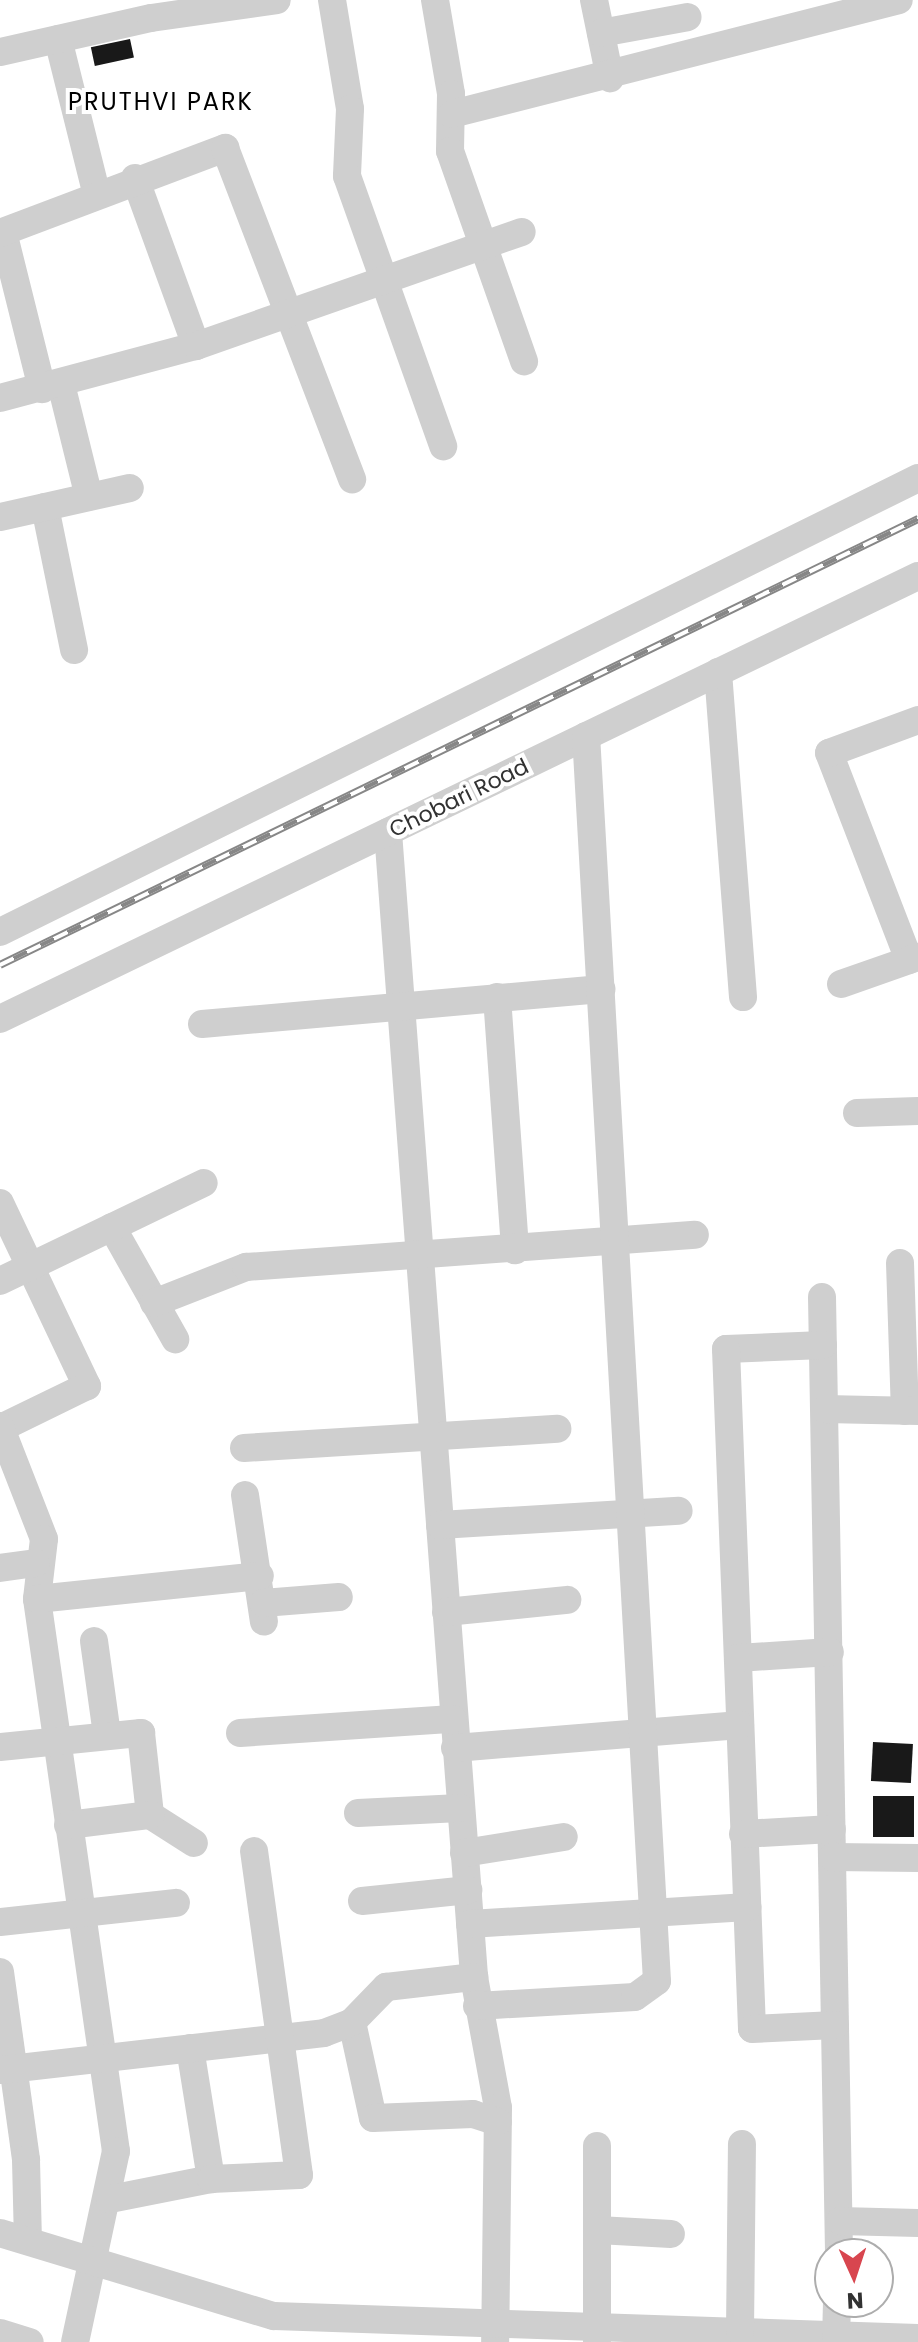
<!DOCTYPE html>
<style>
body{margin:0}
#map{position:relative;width:918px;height:2342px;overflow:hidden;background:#fff;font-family:Poppins,sans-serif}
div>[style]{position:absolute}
.building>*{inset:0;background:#191919;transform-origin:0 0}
.minor>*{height:28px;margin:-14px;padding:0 14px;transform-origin:14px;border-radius:14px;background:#cfcfcf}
.rail>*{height:8px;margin-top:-4px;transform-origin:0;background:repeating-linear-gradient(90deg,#fff 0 15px,#878787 0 30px);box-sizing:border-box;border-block:2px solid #878787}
span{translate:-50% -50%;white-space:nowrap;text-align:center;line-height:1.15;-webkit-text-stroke:8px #fff;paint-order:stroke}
.street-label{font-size:22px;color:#323232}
.neighbourhood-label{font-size:24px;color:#000;letter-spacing:2px}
.north{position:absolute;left:814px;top:2238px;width:80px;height:80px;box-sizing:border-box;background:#fff;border:2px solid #adadad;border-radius:50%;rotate:177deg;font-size:22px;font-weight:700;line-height:32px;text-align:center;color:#323232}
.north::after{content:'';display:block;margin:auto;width:28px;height:36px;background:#d8464f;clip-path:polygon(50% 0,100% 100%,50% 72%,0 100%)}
</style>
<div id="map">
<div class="building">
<i style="left:130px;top:39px;width:19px;height:40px;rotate:78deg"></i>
<i style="left:873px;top:1742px;width:40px;height:39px;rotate:3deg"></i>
<i style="left:914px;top:1796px;width:41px;height:41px;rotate:90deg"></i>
</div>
<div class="minor">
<i style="left:332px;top:0;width:110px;rotate:80.6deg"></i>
<i style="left:350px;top:109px;width:67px;rotate:92.6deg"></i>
<i style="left:347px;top:176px;width:287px;rotate:70.4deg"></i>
<i style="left:435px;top:0;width:95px;rotate:80.3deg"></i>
<i style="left:451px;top:94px;width:57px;rotate:91deg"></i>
<i style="left:450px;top:151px;width:223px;rotate:70.6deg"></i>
<i style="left:594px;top:0;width:80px;rotate:78.4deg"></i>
<i style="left:601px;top:33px;width:88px;rotate:-10.4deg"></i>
<i style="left:58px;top:39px;width:157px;rotate:76deg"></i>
<i style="left:0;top:52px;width:155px;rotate:-12.7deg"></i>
<i style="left:151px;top:18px;width:127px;rotate:-8.1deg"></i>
<i style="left:452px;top:114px;width:461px;rotate:-14.3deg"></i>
<i style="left:135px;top:178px;width:179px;rotate:70deg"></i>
<i style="left:3px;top:232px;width:162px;rotate:76deg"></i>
<i style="left:0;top:233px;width:241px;rotate:-20.7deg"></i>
<i style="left:225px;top:148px;width:355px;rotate:69deg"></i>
<i style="left:61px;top:384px;width:116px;rotate:76.1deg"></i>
<i style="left:0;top:398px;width:203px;rotate:-14.9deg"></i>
<i style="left:196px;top:346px;width:345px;rotate:-19.3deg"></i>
<i style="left:45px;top:507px;width:146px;rotate:78.5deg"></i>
<i style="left:0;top:517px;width:133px;rotate:-12.6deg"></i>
<i style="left:718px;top:672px;width:326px;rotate:85.6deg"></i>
<i style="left:388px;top:832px;width:1148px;rotate:85.7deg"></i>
<i style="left:474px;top:1977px;width:133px;rotate:79.6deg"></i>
<i style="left:498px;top:2108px;width:234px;rotate:90.7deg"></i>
<i style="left:0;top:932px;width:1024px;rotate:-26.31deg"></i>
<i style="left:909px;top:960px;width:222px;rotate:-111.1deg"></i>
<i style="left:829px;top:753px;width:95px;rotate:-20.3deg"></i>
<i style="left:841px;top:984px;width:82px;rotate:-19.3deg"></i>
<i style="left:497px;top:997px;width:254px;rotate:85.9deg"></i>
<i style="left:0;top:1019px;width:1019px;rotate:-25.76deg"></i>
<i style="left:202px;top:1024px;width:401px;rotate:-5deg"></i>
<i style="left:857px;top:1113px;width:61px;rotate:-1.9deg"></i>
<i style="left:0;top:1203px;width:203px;rotate:64.6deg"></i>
<i style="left:87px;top:1386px;width:96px;rotate:154deg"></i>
<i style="left:112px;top:1227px;width:129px;rotate:60.6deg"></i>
<i style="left:900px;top:1263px;width:148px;rotate:88.1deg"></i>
<i style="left:0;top:1281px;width:226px;rotate:-25.7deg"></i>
<i style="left:822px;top:1297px;width:957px;rotate:88.98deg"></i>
<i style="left:154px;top:1303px;width:99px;rotate:-21.4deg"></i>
<i style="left:246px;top:1267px;width:450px;rotate:-4.1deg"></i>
<i style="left:823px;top:1345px;width:97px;rotate:177.6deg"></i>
<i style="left:726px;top:1349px;width:680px;rotate:87.81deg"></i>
<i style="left:752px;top:2029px;width:83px;rotate:-2.8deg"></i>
<i style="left:825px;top:1409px;width:93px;rotate:1.2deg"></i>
<i style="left:0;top:1426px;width:121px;rotate:68.7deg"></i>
<i style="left:44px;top:1539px;width:60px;rotate:96.7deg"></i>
<i style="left:37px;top:1599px;width:558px;rotate:81.86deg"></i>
<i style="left:116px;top:2151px;width:195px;rotate:102.1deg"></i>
<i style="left:244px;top:1448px;width:314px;rotate:-3.5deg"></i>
<i style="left:245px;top:1495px;width:128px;rotate:81.5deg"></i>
<i style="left:440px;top:1525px;width:239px;rotate:-3.4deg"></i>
<i style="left:0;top:1568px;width:36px;rotate:-8deg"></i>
<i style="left:37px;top:1599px;width:224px;rotate:-5.9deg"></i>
<i style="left:263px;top:1603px;width:76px;rotate:-4.5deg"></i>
<i style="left:446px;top:1612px;width:122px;rotate:-5.7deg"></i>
<i style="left:94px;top:1641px;width:95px;rotate:82.1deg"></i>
<i style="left:738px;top:1658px;width:92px;rotate:-3.7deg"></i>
<i style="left:240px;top:1733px;width:213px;rotate:-3.8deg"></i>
<i style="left:0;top:1747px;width:142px;rotate:-5.7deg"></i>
<i style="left:141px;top:1733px;width:82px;rotate:83.7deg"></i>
<i style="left:150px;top:1815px;width:52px;rotate:32.5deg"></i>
<i style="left:455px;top:1748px;width:286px;rotate:-4.6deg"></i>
<i style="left:358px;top:1813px;width:102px;rotate:-2.8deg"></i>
<i style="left:68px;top:1825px;width:83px;rotate:-7deg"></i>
<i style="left:743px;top:1834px;width:89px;rotate:-3.2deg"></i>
<i style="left:464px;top:1853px;width:101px;rotate:-9.1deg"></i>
<i style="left:833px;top:1857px;width:85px;rotate:0.7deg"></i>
<i style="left:362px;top:1901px;width:107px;rotate:-5.9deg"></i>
<i style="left:0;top:1922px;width:177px;rotate:-6.2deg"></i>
<i style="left:470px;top:1924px;width:278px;rotate:-3.5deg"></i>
<i style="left:0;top:1972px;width:190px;rotate:82.1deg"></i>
<i style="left:26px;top:2160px;width:81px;rotate:88.6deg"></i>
<i style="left:477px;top:2006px;width:158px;rotate:-3.3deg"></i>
<i style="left:635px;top:1997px;width:27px;rotate:-36deg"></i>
<i style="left:657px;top:1981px;width:1247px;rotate:-93.26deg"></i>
<i style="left:352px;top:2022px;width:98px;rotate:77.7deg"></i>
<i style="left:373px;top:2118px;width:100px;rotate:-2.3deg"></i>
<i style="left:473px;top:2114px;width:26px;rotate:18deg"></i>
<i style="left:190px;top:2048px;width:133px;rotate:80.9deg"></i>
<i style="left:0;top:2070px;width:326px;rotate:-6.5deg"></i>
<i style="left:324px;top:2033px;width:30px;rotate:-21deg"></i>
<i style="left:352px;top:2022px;width:49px;rotate:-45.8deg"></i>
<i style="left:386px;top:1987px;width:89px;rotate:-6.5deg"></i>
<i style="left:110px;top:2199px;width:103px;rotate:-11.2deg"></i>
<i style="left:211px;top:2179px;width:88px;rotate:-2.6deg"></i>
<i style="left:299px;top:2175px;width:327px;rotate:-97.9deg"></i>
<i style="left:840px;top:2221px;width:78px;rotate:1.5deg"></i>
<i style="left:598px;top:2230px;width:73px;rotate:3.1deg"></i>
<i style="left:0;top:2233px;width:286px;rotate:16.9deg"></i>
<i style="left:274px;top:2316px;width:644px;rotate:1.96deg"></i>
<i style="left:740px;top:2331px;width:187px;rotate:-89.4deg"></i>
<i style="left:0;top:2333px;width:31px;rotate:17deg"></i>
<i style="left:597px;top:2342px;width:196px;rotate:-90deg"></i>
<i style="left:836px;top:2342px;width:40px;rotate:-88.6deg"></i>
</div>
<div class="rail">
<i style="left:0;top:965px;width:1021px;rotate:-25.91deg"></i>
</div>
<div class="street-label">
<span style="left:459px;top:798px;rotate:-26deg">Chobari Road</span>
</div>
<div class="neighbourhood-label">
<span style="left:161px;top:102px">PRUTHVI PARK</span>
</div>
<div class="north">N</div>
</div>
